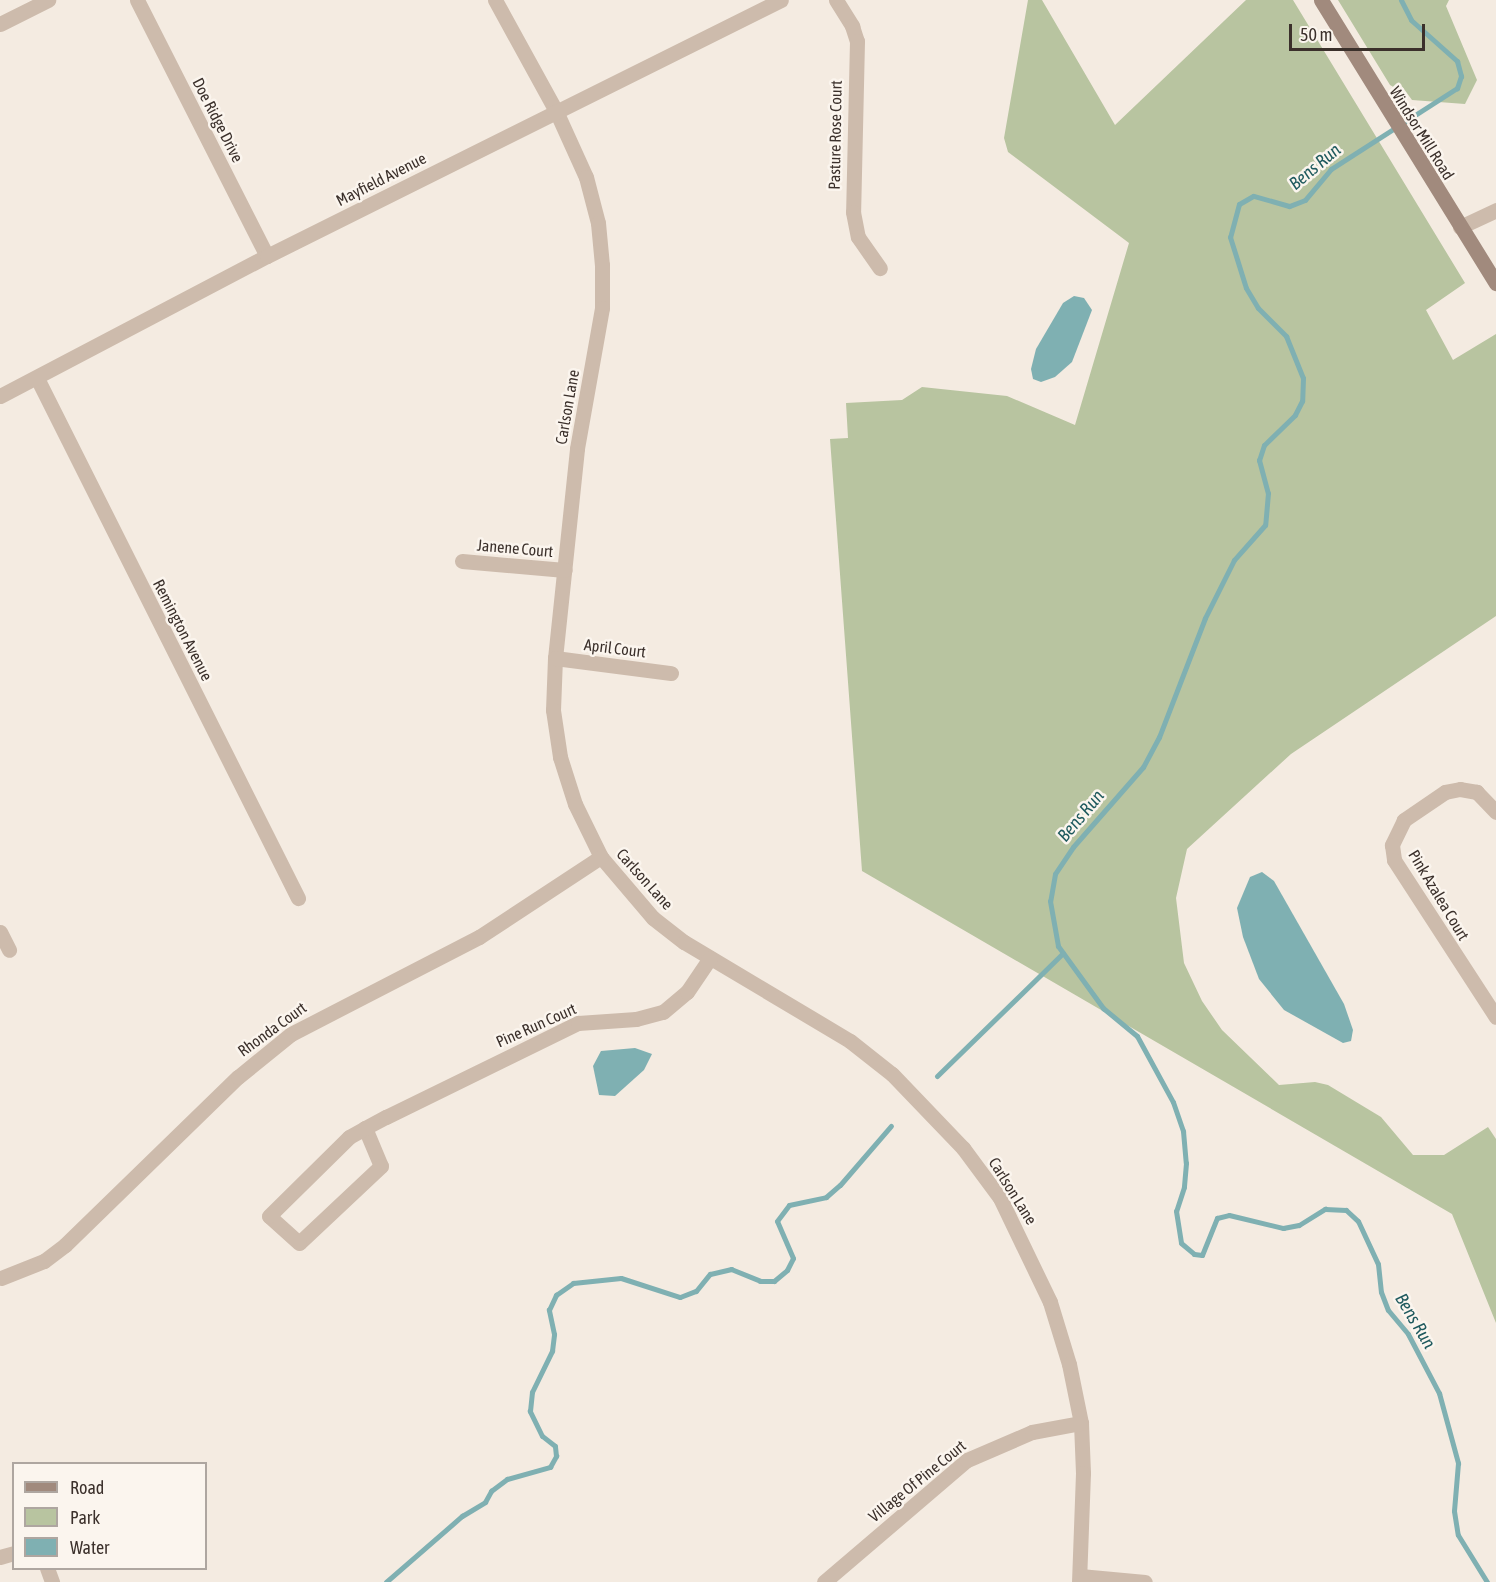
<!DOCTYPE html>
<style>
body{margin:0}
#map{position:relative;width:1496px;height:1582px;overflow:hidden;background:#f4ebe1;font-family:"Asap Condensed",sans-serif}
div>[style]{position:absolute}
.green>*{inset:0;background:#b8c4a0}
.water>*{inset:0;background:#7fb0b2}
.stream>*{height:5px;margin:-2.5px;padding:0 2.5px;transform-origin:2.5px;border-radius:2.5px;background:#7fb0b2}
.street>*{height:15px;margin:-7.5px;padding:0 7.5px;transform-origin:7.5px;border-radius:7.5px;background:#cdbbac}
.secondary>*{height:15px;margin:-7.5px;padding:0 7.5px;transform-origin:7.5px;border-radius:7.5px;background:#a18a7d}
span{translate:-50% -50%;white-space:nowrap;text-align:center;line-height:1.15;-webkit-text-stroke:5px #fbf5ee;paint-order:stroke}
.street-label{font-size:16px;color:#3b302b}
.water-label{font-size:18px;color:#1f5a5e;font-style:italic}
.legend{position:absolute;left:12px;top:1462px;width:195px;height:108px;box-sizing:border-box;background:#fbf5ee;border:2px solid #aea6a0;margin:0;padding:8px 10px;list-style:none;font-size:18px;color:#3b302b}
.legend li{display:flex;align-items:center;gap:12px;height:30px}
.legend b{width:30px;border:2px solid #aea6a0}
.scale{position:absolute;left:1289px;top:24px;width:136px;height:27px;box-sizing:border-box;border:3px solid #3b302b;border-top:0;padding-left:8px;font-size:18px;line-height:21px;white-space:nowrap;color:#3b302b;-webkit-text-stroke:4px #fbf5ee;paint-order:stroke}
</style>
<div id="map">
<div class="green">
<i style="clip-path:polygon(1028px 0,1042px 0,1115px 125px,1246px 0,1293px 0,1465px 283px,1426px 310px,1453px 360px,1496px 334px,1496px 616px,1291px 754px,1187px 849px,1176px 898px,1184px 963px,1202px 1001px,1222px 1030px,1279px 1085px,1315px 1082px,1328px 1085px,1381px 1117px,1413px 1155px,1444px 1155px,1488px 1127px,1496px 1139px,1496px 1323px,1452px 1214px,862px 871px,830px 439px,848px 438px,846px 403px,902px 400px,922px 387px,1007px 396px,1075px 425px,1129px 243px,1008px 152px,1004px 138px)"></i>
<i style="clip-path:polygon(1338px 0,1449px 0,1446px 6px,1477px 80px,1465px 104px,1412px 100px,1401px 85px,1400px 91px,1390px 85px)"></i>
</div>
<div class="water">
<i style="clip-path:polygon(1074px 296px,1084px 298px,1092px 310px,1072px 362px,1055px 377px,1041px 382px,1033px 379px,1031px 369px,1036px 349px,1063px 303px)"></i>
<i style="clip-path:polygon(1262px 872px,1274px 881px,1344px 1004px,1353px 1030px,1351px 1041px,1343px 1043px,1284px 1010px,1259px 979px,1243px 937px,1237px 908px,1250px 877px)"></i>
<i style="clip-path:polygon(635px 1048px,652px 1054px,644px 1070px,615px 1096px,599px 1095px,593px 1066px,601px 1051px)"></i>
</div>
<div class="stream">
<i style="left:1401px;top:0;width:22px;rotate:63deg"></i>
<i style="left:1411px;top:20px;width:62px;rotate:41.7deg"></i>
<i style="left:1457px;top:61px;width:16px;rotate:75deg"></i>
<i style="left:1461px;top:76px;width:13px;rotate:108deg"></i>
<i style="left:1457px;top:88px;width:150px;rotate:147.3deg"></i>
<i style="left:1331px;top:169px;width:40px;rotate:130deg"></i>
<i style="left:1305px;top:200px;width:17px;rotate:159deg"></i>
<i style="left:1289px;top:206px;width:37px;rotate:-164deg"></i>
<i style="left:1253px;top:196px;width:16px;rotate:150deg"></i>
<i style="left:1239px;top:204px;width:34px;rotate:105deg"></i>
<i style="left:1230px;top:237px;width:53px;rotate:72.6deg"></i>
<i style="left:1246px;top:288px;width:23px;rotate:59deg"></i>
<i style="left:1258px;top:308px;width:40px;rotate:45deg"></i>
<i style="left:1286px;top:336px;width:45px;rotate:68deg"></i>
<i style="left:1303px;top:378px;width:23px;rotate:92deg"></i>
<i style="left:1302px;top:401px;width:16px;rotate:117deg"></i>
<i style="left:1295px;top:415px;width:43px;rotate:135.9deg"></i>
<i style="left:1264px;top:445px;width:16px;rotate:108deg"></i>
<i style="left:1259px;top:460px;width:34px;rotate:75deg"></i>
<i style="left:1268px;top:493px;width:32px;rotate:95deg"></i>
<i style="left:1265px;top:525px;width:47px;rotate:131.5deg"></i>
<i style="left:1234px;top:560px;width:65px;rotate:116.6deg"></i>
<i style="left:1205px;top:618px;width:128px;rotate:111.1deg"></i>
<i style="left:1159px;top:737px;width:34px;rotate:118deg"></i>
<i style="left:1143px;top:767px;width:106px;rotate:131.2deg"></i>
<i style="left:1073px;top:847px;width:32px;rotate:124deg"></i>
<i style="left:1055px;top:874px;width:27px;rotate:100deg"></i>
<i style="left:1050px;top:901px;width:46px;rotate:79.9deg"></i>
<i style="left:1058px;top:946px;width:77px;rotate:54deg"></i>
<i style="left:1103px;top:1008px;width:44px;rotate:39.5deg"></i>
<i style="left:1137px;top:1036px;width:75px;rotate:61.4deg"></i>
<i style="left:1173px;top:1102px;width:31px;rotate:71deg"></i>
<i style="left:1183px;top:1131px;width:32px;rotate:85deg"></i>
<i style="left:1186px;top:1163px;width:24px;rotate:95deg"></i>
<i style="left:1184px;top:1187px;width:25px;rotate:108deg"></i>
<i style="left:1176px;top:1211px;width:32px;rotate:81deg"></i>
<i style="left:1181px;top:1243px;width:17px;rotate:40deg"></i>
<i style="left:1194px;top:1254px;width:8px;rotate:7deg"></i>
<i style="left:1202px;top:1255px;width:40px;rotate:-68deg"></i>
<i style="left:1217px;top:1218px;width:12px;rotate:-14deg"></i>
<i style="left:1229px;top:1215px;width:56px;rotate:13.5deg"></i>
<i style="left:1283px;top:1228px;width:16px;rotate:-11deg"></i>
<i style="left:1299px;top:1225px;width:31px;rotate:-32deg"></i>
<i style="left:1325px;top:1209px;width:21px;rotate:3deg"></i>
<i style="left:1346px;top:1210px;width:16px;rotate:43deg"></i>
<i style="left:1358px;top:1221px;width:47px;rotate:65.1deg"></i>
<i style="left:1378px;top:1264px;width:28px;rotate:84deg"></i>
<i style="left:1381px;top:1292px;width:19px;rotate:69deg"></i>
<i style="left:1388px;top:1310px;width:31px;rotate:50deg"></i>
<i style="left:1408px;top:1334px;width:67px;rotate:62.3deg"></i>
<i style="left:1439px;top:1393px;width:73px;rotate:74.8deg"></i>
<i style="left:1458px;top:1463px;width:48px;rotate:94.8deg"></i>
<i style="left:1454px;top:1511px;width:24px;rotate:81deg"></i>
<i style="left:1458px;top:1535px;width:55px;rotate:58.3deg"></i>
<i style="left:937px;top:1076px;width:176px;rotate:-44.3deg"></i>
<i style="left:386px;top:1582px;width:101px;rotate:-41deg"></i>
<i style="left:462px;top:1516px;width:27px;rotate:-31deg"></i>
<i style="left:485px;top:1502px;width:13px;rotate:-61deg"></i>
<i style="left:491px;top:1491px;width:20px;rotate:-37deg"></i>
<i style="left:507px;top:1479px;width:45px;rotate:-15.6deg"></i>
<i style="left:550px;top:1467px;width:13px;rotate:-61deg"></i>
<i style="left:556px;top:1456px;width:10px;rotate:-96deg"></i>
<i style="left:555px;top:1446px;width:16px;rotate:-142deg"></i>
<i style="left:542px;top:1436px;width:28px;rotate:-116deg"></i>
<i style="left:530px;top:1411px;width:19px;rotate:-84deg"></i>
<i style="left:532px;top:1392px;width:46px;rotate:-64deg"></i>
<i style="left:552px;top:1351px;width:17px;rotate:-83deg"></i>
<i style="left:554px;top:1334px;width:25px;rotate:-102deg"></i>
<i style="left:549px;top:1310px;width:17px;rotate:-65deg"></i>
<i style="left:556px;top:1295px;width:21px;rotate:-35deg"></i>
<i style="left:573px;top:1283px;width:48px;rotate:-5.9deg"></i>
<i style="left:621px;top:1278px;width:62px;rotate:17.9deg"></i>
<i style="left:680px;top:1297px;width:17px;rotate:-21deg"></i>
<i style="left:696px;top:1291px;width:22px;rotate:-51deg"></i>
<i style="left:710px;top:1274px;width:22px;rotate:-13deg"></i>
<i style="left:731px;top:1269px;width:31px;rotate:22deg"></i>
<i style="left:760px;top:1281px;width:14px"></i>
<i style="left:774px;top:1281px;width:17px;rotate:-40deg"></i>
<i style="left:787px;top:1270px;width:13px;rotate:-63deg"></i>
<i style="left:793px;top:1258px;width:40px;rotate:-113.4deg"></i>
<i style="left:777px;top:1221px;width:20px;rotate:-53deg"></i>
<i style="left:789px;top:1205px;width:38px;rotate:-12deg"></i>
<i style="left:826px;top:1197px;width:18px;rotate:-41deg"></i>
<i style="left:840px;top:1185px;width:78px;rotate:-49.2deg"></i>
</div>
<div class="street">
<i style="left:137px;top:0;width:287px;rotate:63.1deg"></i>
<i style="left:495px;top:0;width:127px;rotate:61.2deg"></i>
<i style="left:556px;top:111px;width:72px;rotate:65.6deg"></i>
<i style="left:586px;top:177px;width:48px;rotate:75.4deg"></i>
<i style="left:598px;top:223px;width:42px;rotate:84.6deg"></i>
<i style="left:602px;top:265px;width:43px;rotate:90deg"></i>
<i style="left:602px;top:308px;width:143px;rotate:100.1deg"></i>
<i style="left:577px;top:449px;width:210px;rotate:96deg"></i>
<i style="left:555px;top:658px;width:52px;rotate:92.2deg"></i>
<i style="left:553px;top:710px;width:48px;rotate:81.5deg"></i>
<i style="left:560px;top:757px;width:49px;rotate:72.3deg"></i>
<i style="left:575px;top:804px;width:59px;rotate:63.9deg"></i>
<i style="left:601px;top:857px;width:80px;rotate:49.6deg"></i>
<i style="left:653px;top:918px;width:39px;rotate:38deg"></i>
<i style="left:684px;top:942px;width:193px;rotate:30.8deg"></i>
<i style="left:850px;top:1041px;width:53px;rotate:38.2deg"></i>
<i style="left:892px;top:1074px;width:103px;rotate:46.2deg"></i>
<i style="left:963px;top:1148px;width:62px;rotate:53.5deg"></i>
<i style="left:1000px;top:1198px;width:115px;rotate:64.3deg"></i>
<i style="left:1050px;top:1302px;width:65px;rotate:73deg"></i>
<i style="left:1069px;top:1364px;width:60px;rotate:78.5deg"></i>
<i style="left:1081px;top:1423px;width:50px;rotate:87.7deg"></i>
<i style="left:1083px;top:1473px;width:109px;rotate:92.1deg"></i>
<i style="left:836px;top:0;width:31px;rotate:58deg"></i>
<i style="left:852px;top:26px;width:16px;rotate:72deg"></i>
<i style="left:857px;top:41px;width:171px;rotate:91.3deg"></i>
<i style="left:853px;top:212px;width:25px;rotate:79deg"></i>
<i style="left:858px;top:237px;width:38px;rotate:55deg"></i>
<i style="left:0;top:24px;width:54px;rotate:-26.6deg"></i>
<i style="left:1460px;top:227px;width:40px;rotate:-25deg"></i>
<i style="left:37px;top:378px;width:582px;rotate:63.35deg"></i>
<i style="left:0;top:396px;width:301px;rotate:-27.7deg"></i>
<i style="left:267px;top:256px;width:574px;rotate:-26.48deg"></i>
<i style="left:462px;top:561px;width:103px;rotate:5deg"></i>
<i style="left:555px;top:658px;width:117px;rotate:7.4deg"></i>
<i style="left:1496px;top:812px;width:28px;rotate:-134deg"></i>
<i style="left:1477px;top:792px;width:17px;rotate:-170deg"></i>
<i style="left:1460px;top:789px;width:15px;rotate:169deg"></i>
<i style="left:1445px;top:792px;width:50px;rotate:145.7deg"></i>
<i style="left:1404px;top:820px;width:28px;rotate:116deg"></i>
<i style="left:1392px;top:845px;width:15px;rotate:82deg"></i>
<i style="left:1394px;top:860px;width:187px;rotate:57deg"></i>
<i style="left:0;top:932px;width:20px;rotate:63deg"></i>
<i style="left:365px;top:1128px;width:41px;rotate:67.2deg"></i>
<i style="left:381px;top:1166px;width:112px;rotate:136.8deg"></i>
<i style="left:299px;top:1243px;width:40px;rotate:-138deg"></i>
<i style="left:269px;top:1216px;width:112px;rotate:-44.6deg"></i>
<i style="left:349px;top:1137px;width:18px;rotate:-29deg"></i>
<i style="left:365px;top:1128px;width:24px;rotate:-28deg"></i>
<i style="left:386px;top:1117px;width:214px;rotate:-26.1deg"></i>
<i style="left:578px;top:1023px;width:58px;rotate:-3.9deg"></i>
<i style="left:636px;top:1019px;width:28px;rotate:-15deg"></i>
<i style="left:663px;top:1012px;width:31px;rotate:-40deg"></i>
<i style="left:687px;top:992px;width:41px;rotate:-55.9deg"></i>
<i style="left:1px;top:1278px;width:46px;rotate:-21.6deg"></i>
<i style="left:44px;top:1261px;width:26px;rotate:-37deg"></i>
<i style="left:65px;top:1245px;width:241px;rotate:-44.2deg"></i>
<i style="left:238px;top:1077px;width:68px;rotate:-39.1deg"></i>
<i style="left:291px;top:1034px;width:212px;rotate:-27.3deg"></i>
<i style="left:479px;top:937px;width:146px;rotate:-33.3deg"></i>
<i style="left:0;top:1557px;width:15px;rotate:-16deg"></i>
<i style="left:47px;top:1568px;width:15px;rotate:70deg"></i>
<i style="left:1080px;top:1576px;width:65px;rotate:5.3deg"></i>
<i style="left:824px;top:1582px;width:188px;rotate:-40.5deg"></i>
<i style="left:967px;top:1460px;width:71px;rotate:-23.3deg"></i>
<i style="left:1032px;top:1432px;width:50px;rotate:-10.4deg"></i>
</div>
<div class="secondary">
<i style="left:1321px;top:0;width:333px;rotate:58.3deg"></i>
</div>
<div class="street-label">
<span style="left:218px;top:120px;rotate:63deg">Doe Ridge Drive</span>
<span style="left:1422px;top:133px;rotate:58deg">Windsor Mill Road</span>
<span style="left:835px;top:135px;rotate:-89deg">Pasture Rose Court</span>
<span style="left:381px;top:179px;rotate:-27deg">Mayfield Avenue</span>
<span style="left:567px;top:407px;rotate:-80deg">Carlson Lane</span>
<span style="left:515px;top:548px;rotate:5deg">Janene Court</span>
<span style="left:183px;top:630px;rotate:63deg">Remington Avenue</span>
<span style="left:615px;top:648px;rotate:7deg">April Court</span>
<span style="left:645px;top:879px;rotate:48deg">Carlson Lane</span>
<span style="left:1439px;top:895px;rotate:59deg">Pink Azalea Court</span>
<span style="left:536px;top:1025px;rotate:-24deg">Pine Run Court</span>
<span style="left:272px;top:1029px;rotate:-36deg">Rhonda Court</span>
<span style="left:1013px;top:1191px;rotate:58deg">Carlson Lane</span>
<span style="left:917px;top:1481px;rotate:-39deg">Village Of Pine Court</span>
</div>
<div class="water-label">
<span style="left:1315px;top:167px;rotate:-40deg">Bens Run</span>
<span style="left:1081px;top:816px;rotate:-50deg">Bens Run</span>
<span style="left:1415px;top:1321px;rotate:59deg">Bens Run</span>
</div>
<ul class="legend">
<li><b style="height:8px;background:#a18a7d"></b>Road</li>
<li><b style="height:16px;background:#b8c4a0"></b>Park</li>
<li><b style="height:16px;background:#7fb0b2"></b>Water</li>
</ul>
<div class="scale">50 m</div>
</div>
